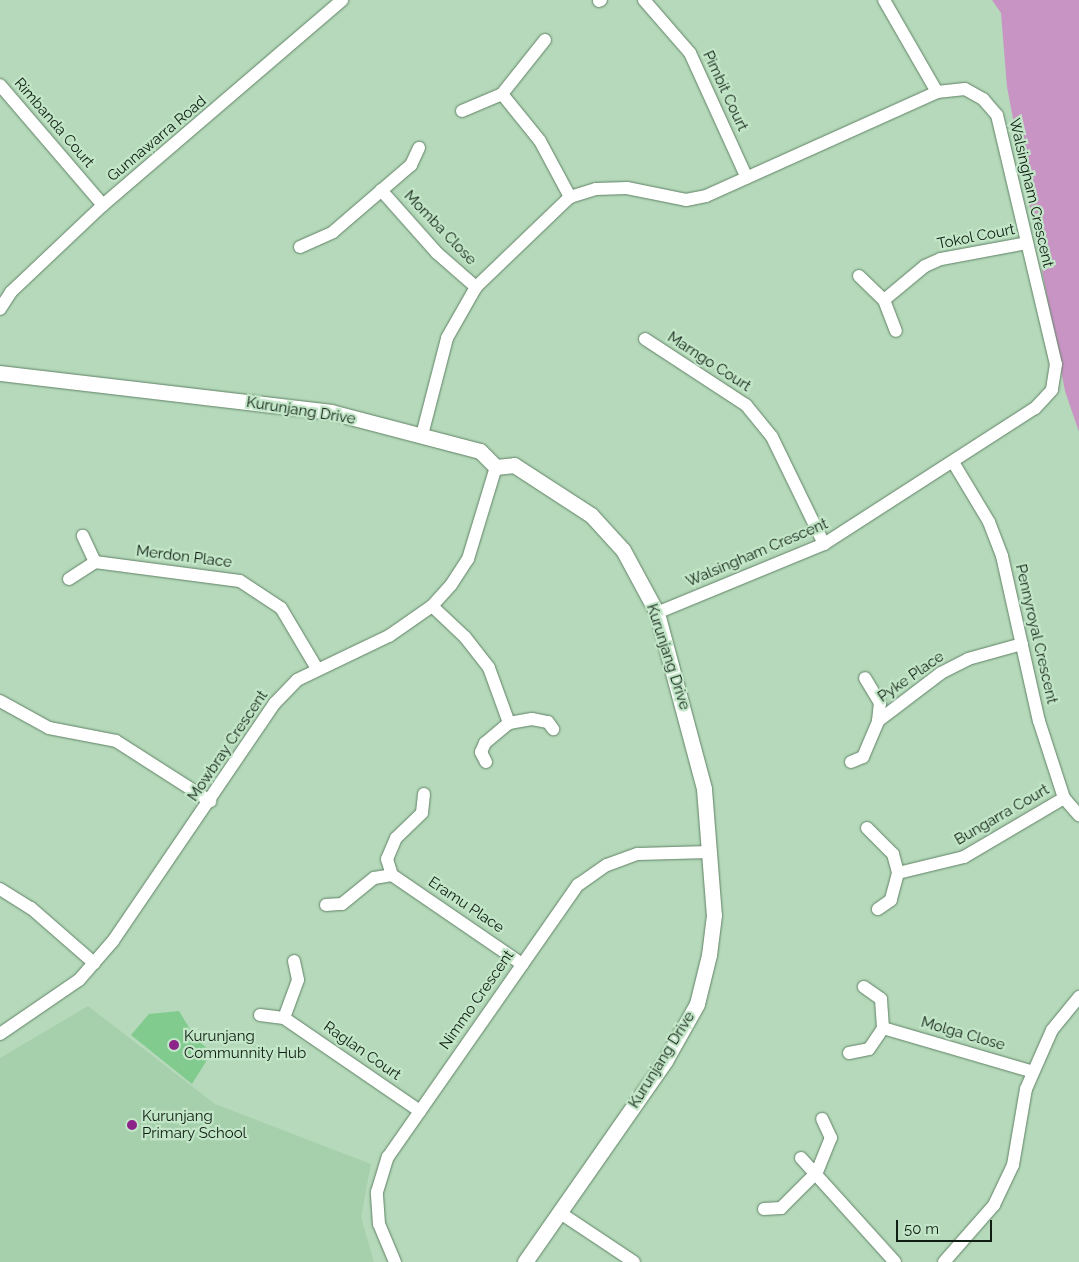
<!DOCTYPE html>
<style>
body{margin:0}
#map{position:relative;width:1079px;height:1262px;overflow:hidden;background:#b5d9ba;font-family:Raleway,sans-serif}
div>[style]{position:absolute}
.built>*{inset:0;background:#a6d0ac}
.green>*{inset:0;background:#c894c4}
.building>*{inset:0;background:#81cb8e}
.roads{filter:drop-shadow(0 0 1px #618266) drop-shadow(0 0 1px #618266)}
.minor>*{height:12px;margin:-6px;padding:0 6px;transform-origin:6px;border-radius:6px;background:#fff}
.tertiary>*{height:15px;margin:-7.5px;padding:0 7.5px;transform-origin:7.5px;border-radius:7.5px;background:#fff}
.dots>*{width:14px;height:14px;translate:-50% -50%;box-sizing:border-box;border:2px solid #c2e6c7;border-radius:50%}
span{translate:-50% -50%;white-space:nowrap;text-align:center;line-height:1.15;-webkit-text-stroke:4.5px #c2e6c7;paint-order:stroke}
.street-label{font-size:15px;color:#0f1d12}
.poi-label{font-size:15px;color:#0f1d12}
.left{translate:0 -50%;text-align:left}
.scale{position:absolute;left:896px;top:1220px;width:96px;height:22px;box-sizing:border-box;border:2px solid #0f1d12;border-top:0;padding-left:6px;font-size:15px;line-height:18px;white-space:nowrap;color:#0f1d12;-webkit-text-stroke:4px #c2e6c7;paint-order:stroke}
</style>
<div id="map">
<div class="built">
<i style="clip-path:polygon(88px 1006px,215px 1104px,371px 1164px,361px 1217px,374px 1262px,0 1262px,0 1058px)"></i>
</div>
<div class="green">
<i style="clip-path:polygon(992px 0,1079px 0,1079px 432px,1065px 391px,1007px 87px,1001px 13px)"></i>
</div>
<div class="building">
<i style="clip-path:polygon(179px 1011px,196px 1039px,212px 1052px,192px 1084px,131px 1035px,149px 1014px)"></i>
</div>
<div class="roads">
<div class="minor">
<i style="left:644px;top:0;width:70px;rotate:49deg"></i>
<i style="left:690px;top:53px;width:137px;rotate:65.5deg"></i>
<i style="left:884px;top:0;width:106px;rotate:60.1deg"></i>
<i style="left:599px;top:1px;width:2px;rotate:-27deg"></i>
<i style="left:0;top:85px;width:158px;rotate:49.4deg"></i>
<i style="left:502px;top:94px;width:60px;rotate:51deg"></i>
<i style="left:540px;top:141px;width:64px;rotate:61.8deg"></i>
<i style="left:462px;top:111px;width:43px;rotate:-23deg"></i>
<i style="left:502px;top:94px;width:69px;rotate:-51.5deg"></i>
<i style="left:381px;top:190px;width:84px;rotate:48.4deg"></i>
<i style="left:437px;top:253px;width:52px;rotate:41.1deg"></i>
<i style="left:300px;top:247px;width:36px;rotate:-24deg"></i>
<i style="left:333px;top:232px;width:103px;rotate:-40.7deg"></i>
<i style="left:411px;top:165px;width:19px;rotate:-65deg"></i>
<i style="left:859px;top:276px;width:35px;rotate:44deg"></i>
<i style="left:884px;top:300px;width:33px;rotate:69deg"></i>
<i style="left:884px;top:300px;width:53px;rotate:-39.7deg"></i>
<i style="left:925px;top:266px;width:17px;rotate:-24deg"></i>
<i style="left:941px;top:259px;width:87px;rotate:-10.5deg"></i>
<i style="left:0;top:309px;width:20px;rotate:-57deg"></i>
<i style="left:11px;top:292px;width:127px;rotate:-43.4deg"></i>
<i style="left:103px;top:205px;width:315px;rotate:-40.6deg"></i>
<i style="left:645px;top:339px;width:121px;rotate:33.2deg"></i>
<i style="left:746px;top:405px;width:41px;rotate:50.9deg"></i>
<i style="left:772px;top:437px;width:119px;rotate:64.1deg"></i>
<i style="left:422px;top:435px;width:100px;rotate:-75.5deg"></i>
<i style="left:447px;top:338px;width:59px;rotate:-60.4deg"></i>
<i style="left:476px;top:287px;width:130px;rotate:-43.8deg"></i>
<i style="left:570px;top:197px;width:27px;rotate:-17deg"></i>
<i style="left:596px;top:189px;width:31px;rotate:-2deg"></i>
<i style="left:627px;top:188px;width:60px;rotate:11.5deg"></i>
<i style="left:686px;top:200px;width:20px;rotate:-11deg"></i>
<i style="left:706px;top:196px;width:253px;rotate:-24.2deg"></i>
<i style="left:937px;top:92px;width:28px;rotate:-6deg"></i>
<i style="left:965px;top:89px;width:21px;rotate:29deg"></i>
<i style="left:983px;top:99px;width:21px;rotate:49deg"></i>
<i style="left:997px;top:115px;width:256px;rotate:76.7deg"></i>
<i style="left:1056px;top:364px;width:26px;rotate:99deg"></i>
<i style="left:1052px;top:390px;width:25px;rotate:133deg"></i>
<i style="left:1035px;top:408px;width:251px;rotate:147.2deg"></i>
<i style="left:824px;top:544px;width:181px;rotate:157.6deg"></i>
<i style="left:953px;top:462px;width:70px;rotate:59deg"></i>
<i style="left:989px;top:522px;width:36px;rotate:69deg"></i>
<i style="left:1002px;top:556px;width:169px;rotate:77.4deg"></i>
<i style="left:1039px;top:721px;width:81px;rotate:72deg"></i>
<i style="left:1064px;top:798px;width:23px;rotate:49deg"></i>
<i style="left:95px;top:562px;width:146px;rotate:7.5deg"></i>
<i style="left:240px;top:581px;width:49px;rotate:33.4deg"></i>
<i style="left:281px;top:608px;width:69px;rotate:59.3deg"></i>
<i style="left:69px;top:579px;width:31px;rotate:-33deg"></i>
<i style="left:95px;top:562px;width:29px;rotate:-115deg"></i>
<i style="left:432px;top:606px;width:45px;rotate:43.2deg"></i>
<i style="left:465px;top:637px;width:39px;rotate:52deg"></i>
<i style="left:489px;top:668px;width:59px;rotate:70deg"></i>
<i style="left:0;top:701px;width:56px;rotate:28.9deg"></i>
<i style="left:49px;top:728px;width:68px;rotate:11deg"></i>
<i style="left:116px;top:741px;width:112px;rotate:32.6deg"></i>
<i style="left:878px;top:721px;width:79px;rotate:-37.3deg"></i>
<i style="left:941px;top:673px;width:30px;rotate:-27deg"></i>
<i style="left:968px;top:659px;width:56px;rotate:-15.5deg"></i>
<i style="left:486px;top:762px;width:11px;rotate:-117deg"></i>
<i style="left:481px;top:752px;width:10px;rotate:-66deg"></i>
<i style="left:485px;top:743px;width:31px;rotate:-40deg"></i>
<i style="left:509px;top:723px;width:23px;rotate:-10deg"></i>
<i style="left:532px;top:719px;width:16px;rotate:11deg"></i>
<i style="left:548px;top:722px;width:9px;rotate:54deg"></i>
<i style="left:851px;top:762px;width:13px;rotate:-23deg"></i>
<i style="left:863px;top:757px;width:39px;rotate:-67deg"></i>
<i style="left:878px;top:721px;width:18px;rotate:-84deg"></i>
<i style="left:880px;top:703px;width:29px;rotate:-121deg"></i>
<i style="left:424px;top:794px;width:19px;rotate:96deg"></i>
<i style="left:422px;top:813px;width:36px;rotate:136deg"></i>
<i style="left:396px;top:838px;width:23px;rotate:113deg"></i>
<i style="left:387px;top:859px;width:17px;rotate:73deg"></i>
<i style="left:392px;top:875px;width:158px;rotate:34.4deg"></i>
<i style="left:867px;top:828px;width:37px;rotate:45deg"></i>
<i style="left:893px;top:854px;width:20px;rotate:75deg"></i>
<i style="left:898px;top:873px;width:28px;rotate:105deg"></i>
<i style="left:891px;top:900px;width:16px;rotate:145deg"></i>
<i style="left:898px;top:873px;width:68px;rotate:-13.6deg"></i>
<i style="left:964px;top:857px;width:116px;rotate:-30.5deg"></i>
<i style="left:0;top:889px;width:36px;rotate:32deg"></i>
<i style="left:31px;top:908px;width:84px;rotate:41.1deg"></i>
<i style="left:326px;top:905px;width:16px;rotate:-4deg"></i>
<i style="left:342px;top:904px;width:41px;rotate:-39.1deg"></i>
<i style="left:374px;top:878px;width:18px;rotate:-9deg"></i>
<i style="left:294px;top:961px;width:19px;rotate:78deg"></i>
<i style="left:298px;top:980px;width:40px;rotate:110.2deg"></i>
<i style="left:284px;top:1018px;width:165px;rotate:34.4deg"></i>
<i style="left:260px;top:1015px;width:24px;rotate:7deg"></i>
<i style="left:883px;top:1028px;width:156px;rotate:16.3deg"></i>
<i style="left:0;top:1034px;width:96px;rotate:-34.4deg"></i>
<i style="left:79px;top:980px;width:52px;rotate:-48.9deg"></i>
<i style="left:113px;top:941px;width:288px;rotate:-55.8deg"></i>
<i style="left:275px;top:703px;width:32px;rotate:-46deg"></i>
<i style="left:297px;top:680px;width:102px;rotate:-25.6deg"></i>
<i style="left:389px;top:636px;width:52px;rotate:-34.9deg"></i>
<i style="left:432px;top:606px;width:28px;rotate:-48deg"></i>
<i style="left:451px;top:585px;width:31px;rotate:-57deg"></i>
<i style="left:468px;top:559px;width:96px;rotate:-73.1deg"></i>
<i style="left:849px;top:1053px;width:20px;rotate:-11deg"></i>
<i style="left:869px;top:1049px;width:25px;rotate:-56deg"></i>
<i style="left:883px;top:1028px;width:29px;rotate:-94deg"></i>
<i style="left:881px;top:999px;width:21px;rotate:-145deg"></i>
<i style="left:801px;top:1158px;width:140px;rotate:47.9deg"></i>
<i style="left:764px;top:1209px;width:17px;rotate:-3deg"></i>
<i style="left:781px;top:1208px;width:51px;rotate:-45deg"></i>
<i style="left:817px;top:1172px;width:37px;rotate:-68deg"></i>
<i style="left:831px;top:1138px;width:21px;rotate:-115deg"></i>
<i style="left:559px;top:1212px;width:90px;rotate:33.7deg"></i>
<i style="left:395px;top:1262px;width:41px;rotate:-112.8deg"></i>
<i style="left:379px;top:1224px;width:32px;rotate:-94deg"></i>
<i style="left:377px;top:1192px;width:37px;rotate:-73deg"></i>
<i style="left:388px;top:1157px;width:332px;rotate:-55.1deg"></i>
<i style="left:578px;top:885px;width:35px;rotate:-35deg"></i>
<i style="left:607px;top:865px;width:33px;rotate:-20deg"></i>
<i style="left:638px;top:854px;width:71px;rotate:-1.6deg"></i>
<i style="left:944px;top:1262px;width:76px;rotate:-48.7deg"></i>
<i style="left:994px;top:1205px;width:44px;rotate:-64.6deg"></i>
<i style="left:1013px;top:1165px;width:77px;rotate:-80.3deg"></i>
<i style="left:1026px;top:1089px;width:64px;rotate:-66.2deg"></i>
<i style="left:1052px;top:1030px;width:43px;rotate:-50.7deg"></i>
</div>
<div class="tertiary">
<i style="left:0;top:373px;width:333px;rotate:6.7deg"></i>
<i style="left:331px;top:412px;width:154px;rotate:14.7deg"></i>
<i style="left:480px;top:451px;width:23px;rotate:45deg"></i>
<i style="left:496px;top:467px;width:18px;rotate:-6deg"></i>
<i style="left:514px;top:465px;width:92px;rotate:33deg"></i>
<i style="left:591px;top:515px;width:47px;rotate:47.6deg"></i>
<i style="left:623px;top:550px;width:72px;rotate:61.6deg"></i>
<i style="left:657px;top:613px;width:182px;rotate:75deg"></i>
<i style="left:704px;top:789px;width:126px;rotate:85.5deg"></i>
<i style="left:714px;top:915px;width:40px;rotate:97.1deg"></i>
<i style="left:709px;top:955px;width:50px;rotate:103.8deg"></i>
<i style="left:697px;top:1004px;width:65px;rotate:119.3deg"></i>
<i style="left:665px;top:1061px;width:245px;rotate:124.9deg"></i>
</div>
</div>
<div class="dots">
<i style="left:174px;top:1045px;background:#8c248a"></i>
<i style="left:132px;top:1125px;background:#8c248a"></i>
</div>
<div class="street-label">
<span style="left:725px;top:91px;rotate:65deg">Pimbit Court</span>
<span style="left:54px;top:123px;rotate:49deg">Rimbanda Court</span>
<span style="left:157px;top:139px;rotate:-40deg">Gunnawarra Road</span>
<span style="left:1031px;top:193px;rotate:77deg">Walsingham Crescent</span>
<span style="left:440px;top:228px;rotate:46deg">Momba Close</span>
<span style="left:976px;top:237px;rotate:-11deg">Tokol Court</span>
<span style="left:709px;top:362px;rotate:33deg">Marngo Court</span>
<span style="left:301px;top:411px;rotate:9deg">Kurunjang Drive</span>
<span style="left:757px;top:553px;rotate:-23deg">Walsingham Crescent</span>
<span style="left:184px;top:557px;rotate:7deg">Merdon Place</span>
<span style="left:1036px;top:634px;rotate:77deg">Pennyroyal Crescent</span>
<span style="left:668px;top:657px;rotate:72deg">Kurunjang Drive</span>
<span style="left:911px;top:677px;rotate:-35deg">Pyke Place</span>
<span style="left:228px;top:746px;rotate:-56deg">Mowbray Crescent</span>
<span style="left:1002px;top:815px;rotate:-30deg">Bungarra Court</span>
<span style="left:466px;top:905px;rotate:34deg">Eramu Place</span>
<span style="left:477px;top:1000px;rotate:-55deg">Nimmo Crescent</span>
<span style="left:963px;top:1034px;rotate:16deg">Molga Close</span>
<span style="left:362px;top:1051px;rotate:35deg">Raglan Court</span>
<span style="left:662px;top:1060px;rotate:-58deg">Kurunjang Drive</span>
</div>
<div class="poi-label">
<span class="left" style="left:184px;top:1045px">Kurunjang<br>Communnity Hub</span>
<span class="left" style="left:142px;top:1125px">Kurunjang<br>Primary School</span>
</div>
<div class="scale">50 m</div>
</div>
